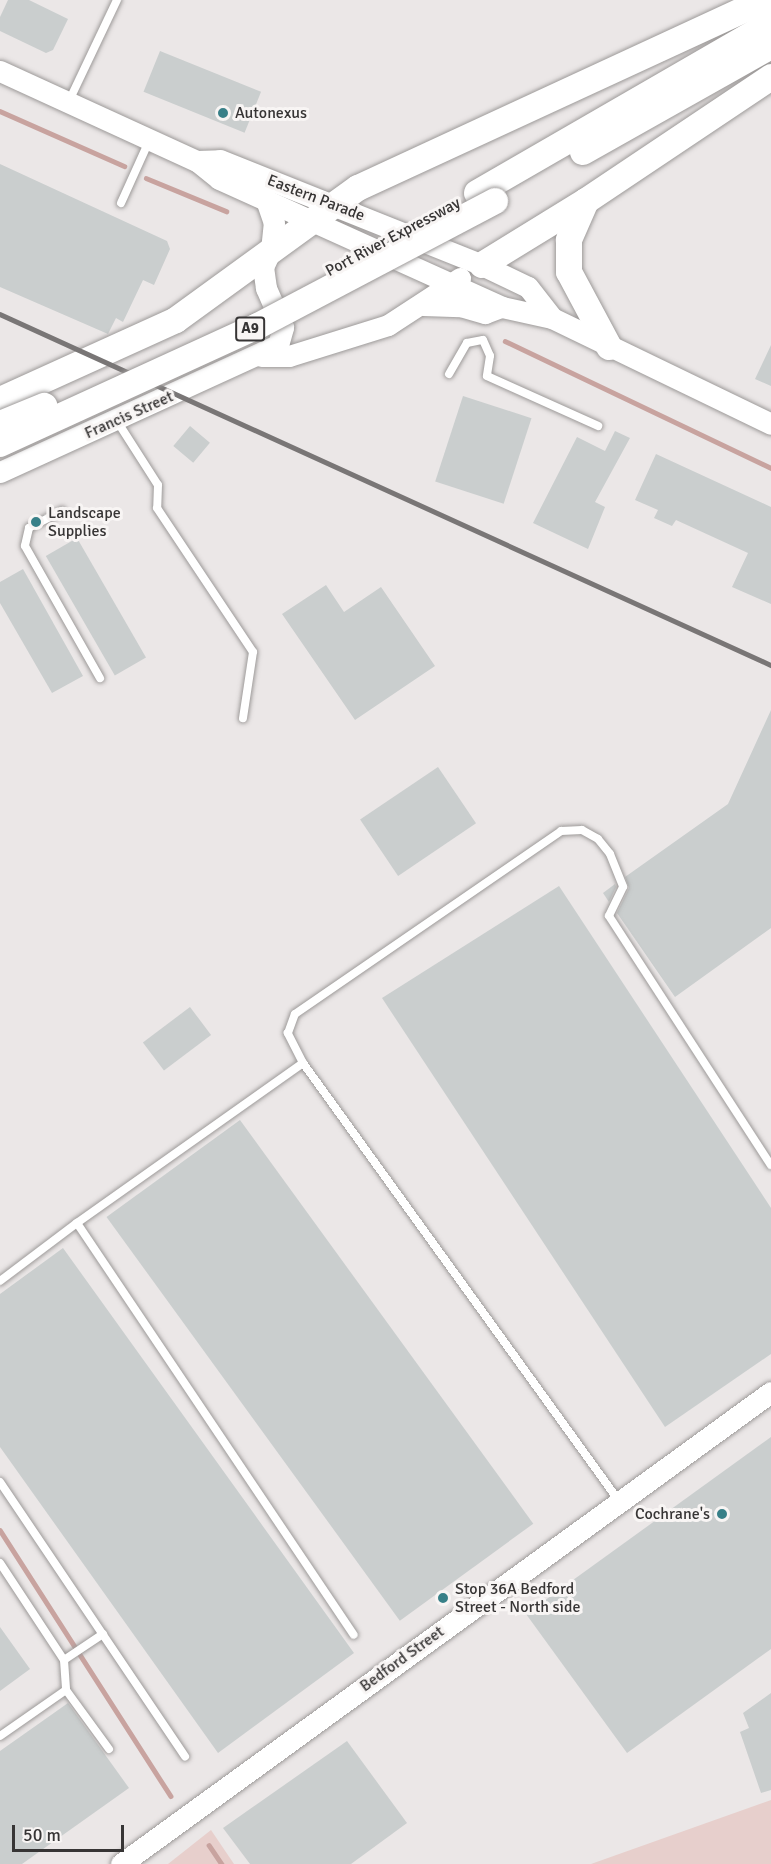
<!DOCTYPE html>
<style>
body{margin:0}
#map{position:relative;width:771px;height:1864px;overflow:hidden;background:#ebe7e7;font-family:Signika,sans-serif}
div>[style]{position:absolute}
.green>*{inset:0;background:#e7cfcc}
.stream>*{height:4.5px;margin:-2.25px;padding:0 2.25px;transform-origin:2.25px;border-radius:2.25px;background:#c8a39f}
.building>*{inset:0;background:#cacece;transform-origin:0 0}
.roads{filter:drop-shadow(0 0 2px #9d9a99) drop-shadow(0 0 2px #9d9a99)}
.lane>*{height:8px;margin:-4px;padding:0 4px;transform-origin:4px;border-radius:4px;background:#fff}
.secondary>*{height:21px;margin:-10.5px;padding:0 10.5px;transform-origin:10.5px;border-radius:10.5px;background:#fff}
.highway>*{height:26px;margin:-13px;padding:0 13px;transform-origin:13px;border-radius:13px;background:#fff}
.rail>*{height:4.5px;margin:-2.25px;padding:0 2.25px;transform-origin:2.25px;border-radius:2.25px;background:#797676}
.bridges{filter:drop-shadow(0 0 2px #9d9a99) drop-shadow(0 0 2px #9d9a99)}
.highway-bridge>*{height:26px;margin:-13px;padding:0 13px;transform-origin:13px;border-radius:13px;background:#fff}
.dots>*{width:16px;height:16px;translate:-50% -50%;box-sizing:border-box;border:3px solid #f8f5f4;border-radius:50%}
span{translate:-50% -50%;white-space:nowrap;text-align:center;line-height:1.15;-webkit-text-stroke:6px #f8f5f4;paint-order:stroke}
.shield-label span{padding:2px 4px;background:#f8f5f4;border:2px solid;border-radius:4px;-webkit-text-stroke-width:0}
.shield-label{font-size:15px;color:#373535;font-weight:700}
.poi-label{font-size:16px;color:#373535}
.left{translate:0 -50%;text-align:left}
.right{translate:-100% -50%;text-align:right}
.street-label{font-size:16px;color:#373535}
.scale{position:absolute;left:12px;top:1825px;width:112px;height:27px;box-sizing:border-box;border:3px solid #373535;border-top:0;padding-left:8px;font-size:18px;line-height:21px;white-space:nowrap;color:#373535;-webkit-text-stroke:4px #f8f5f4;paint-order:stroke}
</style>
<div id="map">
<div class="green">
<i style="clip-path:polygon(771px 1800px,771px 1864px,591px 1864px)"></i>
<i style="clip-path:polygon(211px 1830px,234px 1864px,168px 1864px)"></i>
</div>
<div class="stream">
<i style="left:0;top:111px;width:136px;rotate:23.9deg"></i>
<i style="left:146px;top:178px;width:87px;rotate:22.4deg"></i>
<i style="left:505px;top:341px;width:295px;rotate:25.5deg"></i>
<i style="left:0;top:1530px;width:316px;rotate:57.3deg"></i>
<i style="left:209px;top:1845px;width:23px;rotate:56deg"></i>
</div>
<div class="building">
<i style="clip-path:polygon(8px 0,29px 0,68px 19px,53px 50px,46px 53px,0 31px,0 17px)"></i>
<i style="left:160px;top:51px;width:109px;height:44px;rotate:22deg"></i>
<i style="clip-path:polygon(0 164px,167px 241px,170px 249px,154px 285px,143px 280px,123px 322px,116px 318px,108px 334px,0 287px)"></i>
<i style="clip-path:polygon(771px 345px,771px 386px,755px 379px)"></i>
<i style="left:463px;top:396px;width:72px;height:90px;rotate:18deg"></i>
<i style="left:190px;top:426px;width:26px;height:26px;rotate:40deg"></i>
<i style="clip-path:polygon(615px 431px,630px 438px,595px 502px,605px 507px,588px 549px,533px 523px,577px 437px,605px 451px)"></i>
<i style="clip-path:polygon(656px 454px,771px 507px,771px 604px,732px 587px,748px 553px,676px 520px,672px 526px,654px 518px,658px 510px,635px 500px)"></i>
<i style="left:77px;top:538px;width:138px;height:36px;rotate:60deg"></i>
<i style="clip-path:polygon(23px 569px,83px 676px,52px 693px,0 603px,0 582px)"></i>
<i style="clip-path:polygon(326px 585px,344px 612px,381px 587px,435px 666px,355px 720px,282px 614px)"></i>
<i style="clip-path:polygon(771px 710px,771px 928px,675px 997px,617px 913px,629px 888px,625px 877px,728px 804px)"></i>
<i style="left:438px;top:767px;width:68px;height:94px;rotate:56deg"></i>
<i style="clip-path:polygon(615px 884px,616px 887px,609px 902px,603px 893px)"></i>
<i style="clip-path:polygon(559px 886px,771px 1208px,771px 1354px,665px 1427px,382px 998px)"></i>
<i style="left:190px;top:1007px;width:35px;height:59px;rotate:53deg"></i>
<i style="left:240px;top:1120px;width:499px;height:165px;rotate:54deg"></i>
<i style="clip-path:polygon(63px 1248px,354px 1653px,218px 1753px,0 1447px,0 1294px)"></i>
<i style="clip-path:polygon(771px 1437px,771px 1649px,627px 1753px,526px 1614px)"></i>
<i style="clip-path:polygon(0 1627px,30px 1669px,0 1691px)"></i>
<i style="clip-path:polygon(771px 1693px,771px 1790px,761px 1793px,740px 1732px,749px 1728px,743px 1713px)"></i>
<i style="clip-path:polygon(68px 1703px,129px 1788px,22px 1864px,0 1864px,0 1751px)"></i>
<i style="clip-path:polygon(347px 1741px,407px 1823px,351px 1864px,250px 1864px,223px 1828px)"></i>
</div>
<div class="roads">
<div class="lane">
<i style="left:69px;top:101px;width:112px;rotate:-64.6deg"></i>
<i style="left:121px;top:203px;width:68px;rotate:-65.7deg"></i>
<i style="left:449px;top:374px;width:36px;rotate:-60deg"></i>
<i style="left:467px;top:343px;width:16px;rotate:-11deg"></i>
<i style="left:483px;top:340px;width:17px;rotate:66deg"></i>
<i style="left:490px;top:356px;width:20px;rotate:99deg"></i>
<i style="left:487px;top:376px;width:122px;rotate:24.2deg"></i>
<i style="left:117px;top:421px;width:76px;rotate:57.4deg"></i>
<i style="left:158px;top:485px;width:23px;rotate:92deg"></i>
<i style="left:157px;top:508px;width:173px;rotate:56.3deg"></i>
<i style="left:253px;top:652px;width:67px;rotate:98.6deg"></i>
<i style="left:62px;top:511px;width:37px;rotate:153deg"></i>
<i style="left:29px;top:528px;width:18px;rotate:103deg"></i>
<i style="left:25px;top:546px;width:152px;rotate:60.4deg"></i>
<i style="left:77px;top:1223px;width:277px;rotate:-35.3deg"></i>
<i style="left:0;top:1281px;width:96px;rotate:-37deg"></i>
<i style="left:77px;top:1223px;width:496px;rotate:56.1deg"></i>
<i style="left:0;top:1482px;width:331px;rotate:56deg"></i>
<i style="left:619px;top:1501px;width:540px;rotate:-125.81deg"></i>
<i style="left:303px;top:1063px;width:34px;rotate:-117deg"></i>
<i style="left:288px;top:1033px;width:20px;rotate:-70deg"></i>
<i style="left:295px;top:1014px;width:323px;rotate:-34.5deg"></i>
<i style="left:561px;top:831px;width:21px;rotate:-3deg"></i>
<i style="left:582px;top:830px;width:18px;rotate:29deg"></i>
<i style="left:598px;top:839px;width:19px;rotate:51deg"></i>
<i style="left:610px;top:854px;width:35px;rotate:68deg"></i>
<i style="left:623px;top:887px;width:32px;rotate:116deg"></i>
<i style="left:609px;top:916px;width:297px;rotate:57deg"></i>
<i style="left:0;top:1563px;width:116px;rotate:56.6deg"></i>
<i style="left:64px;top:1660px;width:30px;rotate:86deg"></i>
<i style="left:66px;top:1690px;width:80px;rotate:145.1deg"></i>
<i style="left:64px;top:1660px;width:47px;rotate:-33.7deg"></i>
<i style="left:66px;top:1690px;width:73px;rotate:53.9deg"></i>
</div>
<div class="secondary">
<i style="left:0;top:71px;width:217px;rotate:24.6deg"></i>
<i style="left:197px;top:161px;width:28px;rotate:39deg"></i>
<i style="left:219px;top:179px;width:311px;rotate:24.3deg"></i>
<i style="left:502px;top:307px;width:51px;rotate:12.4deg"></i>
<i style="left:552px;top:318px;width:243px;rotate:25.8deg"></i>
<i style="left:197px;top:161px;width:23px;rotate:-2deg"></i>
<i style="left:220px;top:160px;width:282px;rotate:21.8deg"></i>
<i style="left:482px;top:265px;width:51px;rotate:25.6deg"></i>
<i style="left:528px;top:287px;width:39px;rotate:52deg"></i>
<i style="left:423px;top:305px;width:37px;rotate:2deg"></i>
<i style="left:460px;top:306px;width:26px;rotate:16deg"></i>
<i style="left:485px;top:313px;width:17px;rotate:-21deg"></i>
<i style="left:261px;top:356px;width:28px"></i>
<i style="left:289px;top:356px;width:104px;rotate:-17.4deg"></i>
<i style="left:388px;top:325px;width:86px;rotate:-33.1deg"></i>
<i style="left:0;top:472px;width:306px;rotate:-24.6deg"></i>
<i style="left:278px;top:345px;width:19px;rotate:-74deg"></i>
<i style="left:283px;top:327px;width:43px;rotate:-113.6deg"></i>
<i style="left:266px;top:288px;width:21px;rotate:-98deg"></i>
<i style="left:263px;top:267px;width:19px;rotate:-65deg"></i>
<i style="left:271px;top:250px;width:27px;rotate:-84deg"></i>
<i style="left:274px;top:223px;width:28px;rotate:-109deg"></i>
<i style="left:121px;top:1864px;width:803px;rotate:-35.99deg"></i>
</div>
<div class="highway">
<i style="left:583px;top:152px;width:216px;rotate:-29.4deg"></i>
<i style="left:477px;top:193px;width:340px;rotate:-30deg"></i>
<i style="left:586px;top:201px;width:43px;rotate:113.6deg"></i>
<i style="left:569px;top:240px;width:32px;rotate:90deg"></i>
<i style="left:569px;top:272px;width:85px;rotate:61.9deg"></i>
<i style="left:482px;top:265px;width:122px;rotate:-31.6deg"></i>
<i style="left:586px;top:201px;width:223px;rotate:-33.8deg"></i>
<i style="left:0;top:400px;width:193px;rotate:-24.4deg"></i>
<i style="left:176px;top:320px;width:225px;rotate:-36deg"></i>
<i style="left:358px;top:188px;width:448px;rotate:-24.8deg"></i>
</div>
</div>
<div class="rail">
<i style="left:0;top:314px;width:847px;rotate:24.48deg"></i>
</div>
<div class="bridges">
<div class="highway-bridge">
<i style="left:0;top:424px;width:48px;rotate:-22.2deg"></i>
<i style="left:0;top:444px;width:284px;rotate:-24.6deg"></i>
<i style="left:258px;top:326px;width:268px;rotate:-27.8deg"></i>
</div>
</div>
<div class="dots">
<i style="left:223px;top:113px;background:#388088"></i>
<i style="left:36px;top:522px;background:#388088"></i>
<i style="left:722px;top:1514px;background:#388088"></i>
<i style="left:443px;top:1598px;background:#388088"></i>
</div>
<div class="shield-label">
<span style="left:250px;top:329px">A9</span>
</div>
<div class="poi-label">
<span class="left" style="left:235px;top:113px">Autonexus</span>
<span class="left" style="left:48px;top:522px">Landscape<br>Supplies</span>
<span class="right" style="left:710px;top:1514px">Cochrane's</span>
<span class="left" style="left:455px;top:1598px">Stop 36A Bedford<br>Street - North side</span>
</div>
<div class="street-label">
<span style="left:316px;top:198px;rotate:21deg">Eastern Parade</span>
<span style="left:393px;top:237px;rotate:-28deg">Port River Expressway</span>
<span style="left:129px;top:415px;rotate:-24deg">Francis Street</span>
<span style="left:402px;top:1659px;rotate:-36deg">Bedford Street</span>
</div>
<div class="scale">50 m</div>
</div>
